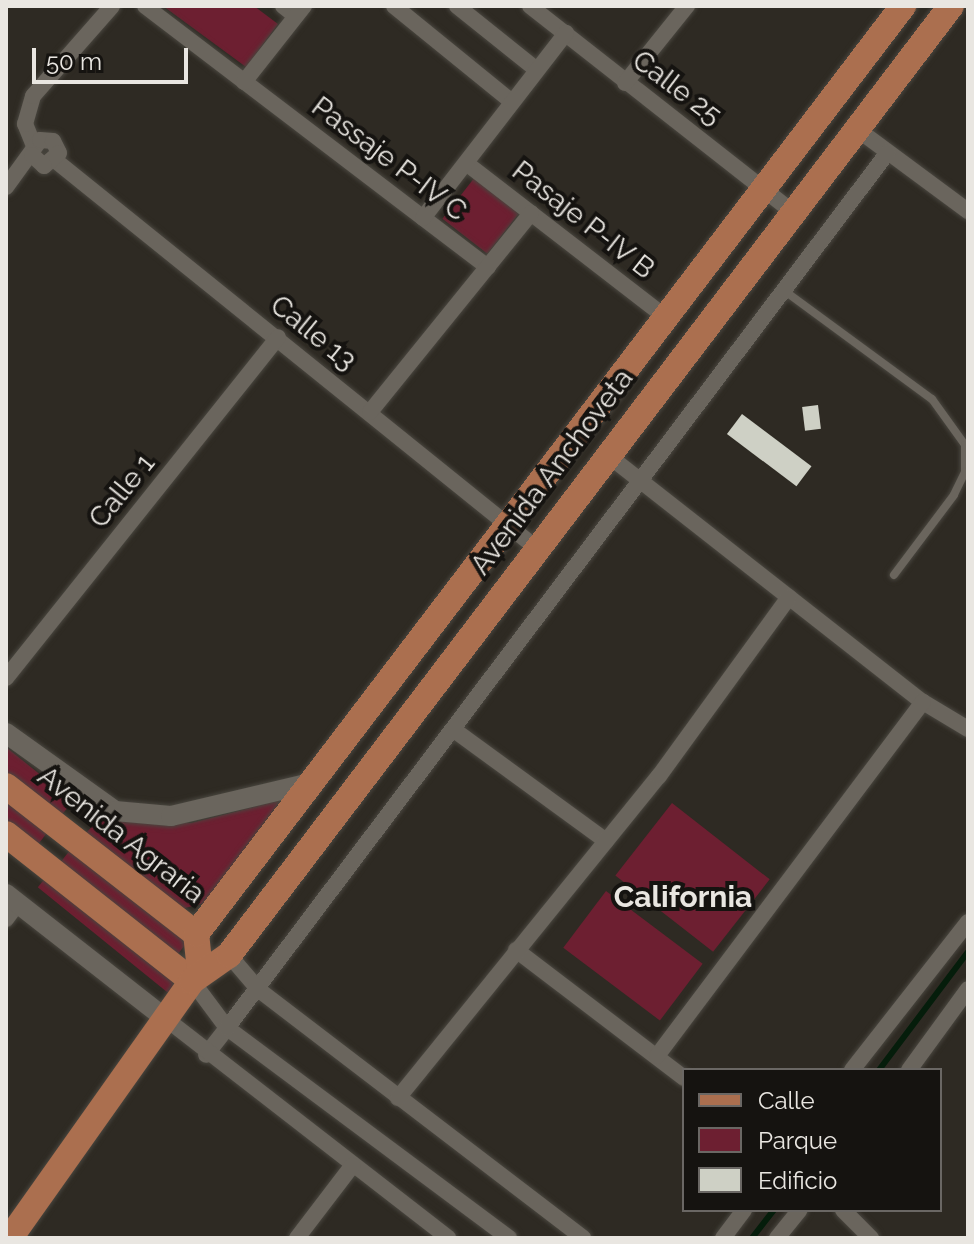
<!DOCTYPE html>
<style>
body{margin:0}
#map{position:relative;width:974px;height:1244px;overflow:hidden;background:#2e2a23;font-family:Raleway,sans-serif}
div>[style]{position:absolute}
.green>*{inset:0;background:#6d1f31;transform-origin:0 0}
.stream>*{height:6px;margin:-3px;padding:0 3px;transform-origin:3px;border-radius:3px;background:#051d0b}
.building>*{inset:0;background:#ced0c5;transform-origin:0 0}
.roads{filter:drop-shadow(0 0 2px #49463f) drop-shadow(0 0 2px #49463f)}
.service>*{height:8px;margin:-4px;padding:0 4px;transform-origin:4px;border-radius:4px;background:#6a655d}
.minor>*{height:16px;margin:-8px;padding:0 8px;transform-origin:8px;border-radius:8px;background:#6a655d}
.tertiary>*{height:20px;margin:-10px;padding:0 10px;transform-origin:10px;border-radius:10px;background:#6a655d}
.primary>*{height:26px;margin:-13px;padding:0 13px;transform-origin:13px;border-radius:13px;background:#ab6f4f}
span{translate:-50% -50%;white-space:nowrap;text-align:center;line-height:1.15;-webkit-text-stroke:8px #151310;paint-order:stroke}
.street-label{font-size:28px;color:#e9e6e1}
.neighbourhood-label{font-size:30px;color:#e9e6e1;font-weight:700}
.frame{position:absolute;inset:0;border:8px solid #e9e6e1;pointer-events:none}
.legend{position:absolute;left:682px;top:1068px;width:260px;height:144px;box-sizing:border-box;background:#151310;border:2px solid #6a6764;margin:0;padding:10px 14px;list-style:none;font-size:24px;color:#e9e6e1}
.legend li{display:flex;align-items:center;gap:16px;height:40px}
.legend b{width:40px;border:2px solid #6a6764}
.scale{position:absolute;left:32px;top:48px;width:156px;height:36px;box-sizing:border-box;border:4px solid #e9e6e1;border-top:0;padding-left:10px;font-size:24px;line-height:28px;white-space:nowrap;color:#e9e6e1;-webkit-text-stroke:6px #151310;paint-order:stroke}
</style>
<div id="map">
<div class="green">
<i style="clip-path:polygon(163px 6px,254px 6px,278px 24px,246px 67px)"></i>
<i style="left:475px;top:177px;width:57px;height:53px;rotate:38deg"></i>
<i style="clip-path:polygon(6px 747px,73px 801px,60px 817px,6px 774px)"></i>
<i style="clip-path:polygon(6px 794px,50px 829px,36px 847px,6px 824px)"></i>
<i style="clip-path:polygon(281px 800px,205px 903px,181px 909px,86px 833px,102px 816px,191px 823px)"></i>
<i style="left:672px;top:803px;width:124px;height:92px;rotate:38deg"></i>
<i style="left:74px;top:845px;width:149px;height:26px;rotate:38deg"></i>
<i style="left:51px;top:871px;width:171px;height:21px;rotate:39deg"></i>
<i style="left:606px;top:891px;width:121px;height:71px;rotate:37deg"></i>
</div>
<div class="stream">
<i style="left:879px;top:1070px;width:148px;rotate:-53deg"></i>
<i style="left:752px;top:1238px;width:36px;rotate:-52deg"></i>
</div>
<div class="building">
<i style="left:818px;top:405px;width:24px;height:16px;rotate:83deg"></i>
<i style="left:742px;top:414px;width:87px;height:25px;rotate:37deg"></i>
</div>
<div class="roads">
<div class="service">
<i style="left:782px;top:289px;width:186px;rotate:36.3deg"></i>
<i style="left:932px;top:399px;width:57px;rotate:54.3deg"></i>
<i style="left:965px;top:445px;width:27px;rotate:90deg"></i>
<i style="left:965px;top:472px;width:25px;rotate:116deg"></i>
<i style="left:954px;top:495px;width:100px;rotate:126.9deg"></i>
</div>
<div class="minor">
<i style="left:145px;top:6px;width:431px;rotate:37.3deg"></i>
<i style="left:283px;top:6px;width:16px;rotate:38deg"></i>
<i style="left:394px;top:6px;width:152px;rotate:39.1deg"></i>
<i style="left:457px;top:6px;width:102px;rotate:38.7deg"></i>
<i style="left:530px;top:6px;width:334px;rotate:38.1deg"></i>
<i style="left:244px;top:82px;width:97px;rotate:-51.7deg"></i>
<i style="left:625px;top:83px;width:99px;rotate:-51.2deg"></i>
<i style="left:857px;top:129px;width:138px;rotate:36.5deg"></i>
<i style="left:34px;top:146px;width:24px;rotate:-112deg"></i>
<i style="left:25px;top:124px;width:29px;rotate:-74deg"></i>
<i style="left:33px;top:96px;width:120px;rotate:-48.7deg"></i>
<i style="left:56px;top:161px;width:615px;rotate:38.86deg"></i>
<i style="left:466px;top:163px;width:255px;rotate:37.7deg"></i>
<i style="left:6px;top:187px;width:58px;rotate:-54.1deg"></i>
<i style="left:40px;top:140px;width:13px;rotate:4deg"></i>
<i style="left:53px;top:141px;width:13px;rotate:63deg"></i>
<i style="left:59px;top:153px;width:20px;rotate:139deg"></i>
<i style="left:44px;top:166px;width:16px;rotate:-137deg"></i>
<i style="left:423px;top:218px;width:234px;rotate:-52.3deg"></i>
<i style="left:370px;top:412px;width:256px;rotate:-51deg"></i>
<i style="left:605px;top:453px;width:404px;rotate:38.1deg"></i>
<i style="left:923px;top:702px;width:52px;rotate:31deg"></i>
<i style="left:6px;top:678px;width:436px;rotate:-51.4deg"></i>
<i style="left:454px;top:730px;width:188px;rotate:36.1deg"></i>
<i style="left:6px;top:919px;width:20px;rotate:-53deg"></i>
<i style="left:516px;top:950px;width:211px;rotate:37.3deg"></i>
<i style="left:229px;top:955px;width:46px;rotate:49.4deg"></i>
<i style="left:259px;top:990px;width:408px;rotate:37.4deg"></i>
<i style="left:192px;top:981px;width:59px;rotate:53.3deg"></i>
<i style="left:227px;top:1028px;width:34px;rotate:128deg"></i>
<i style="left:170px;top:1022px;width:352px;rotate:37.8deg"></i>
<i style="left:657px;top:1056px;width:443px;rotate:-53.1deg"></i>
<i style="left:852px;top:1070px;width:188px;rotate:-51.9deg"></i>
<i style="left:909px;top:1070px;width:100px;rotate:-53.9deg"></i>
<i style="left:398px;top:1098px;width:414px;rotate:-51deg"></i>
<i style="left:659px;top:776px;width:221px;rotate:-54deg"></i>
<i style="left:843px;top:1210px;width:40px;rotate:45deg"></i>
<i style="left:297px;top:1238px;width:91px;rotate:-52.6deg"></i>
<i style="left:509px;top:1238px;width:352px;rotate:-143.3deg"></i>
<i style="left:227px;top:1028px;width:1097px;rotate:-52.96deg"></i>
<i style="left:723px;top:1238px;width:35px;rotate:-53deg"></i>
<i style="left:777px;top:1238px;width:36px;rotate:-51deg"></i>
</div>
<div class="tertiary">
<i style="left:6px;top:733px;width:134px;rotate:35.6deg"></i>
<i style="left:115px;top:811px;width:56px;rotate:5.1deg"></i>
<i style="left:171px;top:816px;width:139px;rotate:-13.3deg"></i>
<i style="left:6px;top:894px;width:208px;rotate:38deg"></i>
</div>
<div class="primary">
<i style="left:6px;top:786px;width:241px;rotate:37.9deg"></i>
<i style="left:6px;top:834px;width:237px;rotate:38.3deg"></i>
<i style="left:200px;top:971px;width:37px;rotate:-96deg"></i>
<i style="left:196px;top:934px;width:1167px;rotate:-52.7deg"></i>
<i style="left:10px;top:1238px;width:315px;rotate:-54.7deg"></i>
<i style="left:192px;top:981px;width:45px;rotate:-35.1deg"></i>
<i style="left:229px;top:955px;width:1192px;rotate:-52.74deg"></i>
</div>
</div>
<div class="street-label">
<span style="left:677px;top:88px;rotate:37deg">Calle 25</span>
<span style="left:389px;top:159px;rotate:37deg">Passaje P-IV C</span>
<span style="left:583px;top:220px;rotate:38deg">Pasaje P-IV B</span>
<span style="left:313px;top:333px;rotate:39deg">Calle 13</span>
<span style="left:552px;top:472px;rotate:-53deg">Avenida Anchoveta</span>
<span style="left:122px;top:491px;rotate:-51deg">Calle 1</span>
<span style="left:121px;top:835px;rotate:38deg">Avenida Agraria</span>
</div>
<div class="neighbourhood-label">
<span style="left:683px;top:897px">California</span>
</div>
<div class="frame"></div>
<ul class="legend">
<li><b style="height:10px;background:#ab6f4f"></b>Calle</li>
<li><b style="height:22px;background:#6d1f31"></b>Parque</li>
<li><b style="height:22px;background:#ced0c5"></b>Edificio</li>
</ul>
<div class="scale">50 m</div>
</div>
